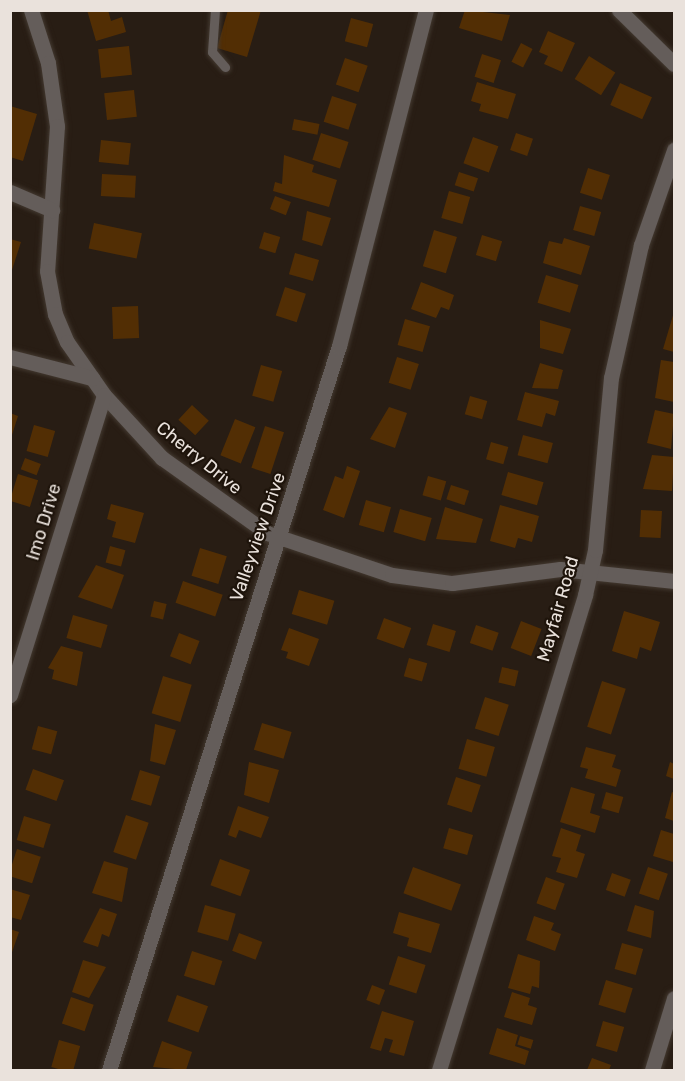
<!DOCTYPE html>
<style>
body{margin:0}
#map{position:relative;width:685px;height:1081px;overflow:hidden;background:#281d14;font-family:Rubik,sans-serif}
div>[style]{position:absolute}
.building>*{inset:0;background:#522e04;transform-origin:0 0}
.roads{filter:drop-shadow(0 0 2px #433930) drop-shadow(0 0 2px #433930)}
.lane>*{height:9px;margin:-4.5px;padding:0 4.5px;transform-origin:4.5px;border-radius:4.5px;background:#645d5a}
.street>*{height:15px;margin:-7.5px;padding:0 7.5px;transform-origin:7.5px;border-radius:7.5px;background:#645d5a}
span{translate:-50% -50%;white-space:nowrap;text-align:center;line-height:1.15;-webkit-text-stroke:4.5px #1e140b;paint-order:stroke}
.street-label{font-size:18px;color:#eae2dc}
.frame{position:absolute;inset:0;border:12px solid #eae2dc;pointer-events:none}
</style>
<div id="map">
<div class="building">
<i style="clip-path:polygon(87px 10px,108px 10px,111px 21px,122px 17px,126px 32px,96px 41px)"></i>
<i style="clip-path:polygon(228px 10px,261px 10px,247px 57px,217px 48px)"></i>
<i style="clip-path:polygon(465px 10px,510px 15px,502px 41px,459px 28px)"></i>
<i style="left:351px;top:18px;width:23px;height:24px;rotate:15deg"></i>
<i style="clip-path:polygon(548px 31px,575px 43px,562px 72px,544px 64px,548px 56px,539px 52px)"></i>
<i style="left:521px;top:43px;width:13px;height:21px;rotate:27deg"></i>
<i style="left:129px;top:46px;width:29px;height:31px;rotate:84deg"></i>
<i style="left:482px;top:54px;width:20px;height:24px;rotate:18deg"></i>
<i style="left:589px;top:56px;width:31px;height:27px;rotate:32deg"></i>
<i style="left:345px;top:58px;width:24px;height:28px;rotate:19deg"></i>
<i style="clip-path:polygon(477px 82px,516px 94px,508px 119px,479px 111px,481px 104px,471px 101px)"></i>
<i style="left:620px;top:83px;width:35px;height:24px;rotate:24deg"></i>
<i style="left:134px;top:90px;width:27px;height:30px;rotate:84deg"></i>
<i style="left:332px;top:96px;width:26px;height:27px;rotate:18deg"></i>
<i style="clip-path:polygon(10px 106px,37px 114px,23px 161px,10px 157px)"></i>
<i style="left:294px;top:119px;width:26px;height:11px;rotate:11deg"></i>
<i style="left:321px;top:133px;width:29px;height:28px;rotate:18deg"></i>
<i style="left:516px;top:133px;width:18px;height:18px;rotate:19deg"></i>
<i style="left:473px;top:137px;width:27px;height:28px;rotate:20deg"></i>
<i style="left:101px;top:140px;width:30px;height:22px;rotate:6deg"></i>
<i style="clip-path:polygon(284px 155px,314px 165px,312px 172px,337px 180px,329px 207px,273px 191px,275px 182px,282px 184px)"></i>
<i style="left:588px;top:168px;width:23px;height:26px;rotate:18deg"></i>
<i style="left:459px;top:172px;width:20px;height:14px;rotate:18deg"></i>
<i style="left:102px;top:174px;width:34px;height:22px;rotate:3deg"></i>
<i style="left:449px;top:191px;width:22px;height:28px;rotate:16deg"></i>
<i style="left:275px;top:196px;width:17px;height:14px;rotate:21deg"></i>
<i style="left:580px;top:206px;width:22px;height:25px;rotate:16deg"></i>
<i style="clip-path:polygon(307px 211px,331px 218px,322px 246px,302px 240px)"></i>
<i style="left:94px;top:223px;width:49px;height:26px;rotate:12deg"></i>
<i style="left:434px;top:230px;width:24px;height:38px;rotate:17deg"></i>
<i style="left:264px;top:232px;width:17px;height:17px;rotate:17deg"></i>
<i style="left:482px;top:235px;width:21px;height:21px;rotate:17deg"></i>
<i style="clip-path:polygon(564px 238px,590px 246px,581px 275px,543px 263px,549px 241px,562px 244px)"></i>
<i style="clip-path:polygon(10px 239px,21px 242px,11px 273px,10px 273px)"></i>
<i style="left:295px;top:253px;width:25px;height:22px;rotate:16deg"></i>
<i style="left:546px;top:275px;width:34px;height:29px;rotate:17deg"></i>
<i style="clip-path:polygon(421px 282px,454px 295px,449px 310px,441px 307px,436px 318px,411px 309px)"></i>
<i style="left:285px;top:287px;width:22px;height:30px;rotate:18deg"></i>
<i style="left:138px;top:306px;width:32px;height:26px;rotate:88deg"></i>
<i style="clip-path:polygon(674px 312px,674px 352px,663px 349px)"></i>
<i style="left:405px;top:319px;width:26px;height:27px;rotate:16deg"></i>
<i style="clip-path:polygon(540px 320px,571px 329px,563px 354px,540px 348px)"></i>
<i style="left:397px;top:357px;width:23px;height:27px;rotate:18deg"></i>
<i style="clip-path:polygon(661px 360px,674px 362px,674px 402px,655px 398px)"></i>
<i style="clip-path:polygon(540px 363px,563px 370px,558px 389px,532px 388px)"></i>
<i style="left:261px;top:365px;width:22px;height:32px;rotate:16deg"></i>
<i style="clip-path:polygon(525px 392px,559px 401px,555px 416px,546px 413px,542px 427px,517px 420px)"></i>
<i style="left:470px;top:396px;width:18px;height:19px;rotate:16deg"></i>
<i style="left:192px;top:405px;width:23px;height:20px;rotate:43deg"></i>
<i style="clip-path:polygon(389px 407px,407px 413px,395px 448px,370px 439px)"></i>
<i style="clip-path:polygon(655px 410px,674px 414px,671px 449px,647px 443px)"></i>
<i style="clip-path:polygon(10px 413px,18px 416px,11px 438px,10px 438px)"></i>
<i style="left:235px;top:419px;width:22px;height:39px;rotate:22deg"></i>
<i style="left:34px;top:425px;width:22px;height:27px;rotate:16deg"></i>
<i style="left:265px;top:426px;width:20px;height:44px;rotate:18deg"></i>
<i style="left:523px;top:435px;width:31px;height:21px;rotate:15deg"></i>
<i style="left:491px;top:442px;width:18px;height:18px;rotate:16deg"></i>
<i style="clip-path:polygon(652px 455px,674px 457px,672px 491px,643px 489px)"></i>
<i style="left:25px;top:458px;width:17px;height:12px;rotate:21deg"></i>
<i style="clip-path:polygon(347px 466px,360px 471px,344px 518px,323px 510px,335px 476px,343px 479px)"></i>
<i style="left:508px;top:472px;width:37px;height:24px;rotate:16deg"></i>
<i style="left:18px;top:474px;width:21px;height:28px;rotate:17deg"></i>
<i style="left:428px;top:476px;width:19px;height:20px;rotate:16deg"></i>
<i style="left:451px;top:485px;width:19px;height:15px;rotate:18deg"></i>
<i style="left:366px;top:500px;width:26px;height:26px;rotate:16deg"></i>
<i style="clip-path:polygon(111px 504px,144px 513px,135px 543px,112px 537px,116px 522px,107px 519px)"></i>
<i style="clip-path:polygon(500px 505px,539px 516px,532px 542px,518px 538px,515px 548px,490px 541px)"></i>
<i style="clip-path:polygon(445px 507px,483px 519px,476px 543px,436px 539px)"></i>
<i style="left:400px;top:509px;width:33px;height:24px;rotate:16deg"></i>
<i style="left:641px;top:510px;width:21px;height:27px;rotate:3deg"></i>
<i style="left:110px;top:546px;width:16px;height:17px;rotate:15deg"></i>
<i style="left:200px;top:548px;width:28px;height:29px;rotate:17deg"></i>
<i style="clip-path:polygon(96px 565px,124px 575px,112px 609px,78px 597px)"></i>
<i style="left:183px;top:581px;width:42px;height:23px;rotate:19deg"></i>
<i style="left:299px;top:590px;width:37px;height:25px;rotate:17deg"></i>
<i style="left:154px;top:601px;width:13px;height:16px;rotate:13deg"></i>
<i style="clip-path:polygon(624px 611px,660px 622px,651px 651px,640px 647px,637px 659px,612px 651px)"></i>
<i style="left:73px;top:615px;width:36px;height:24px;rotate:16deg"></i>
<i style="left:384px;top:618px;width:29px;height:22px;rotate:20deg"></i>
<i style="left:521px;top:621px;width:22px;height:29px;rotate:21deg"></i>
<i style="left:433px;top:624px;width:24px;height:22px;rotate:17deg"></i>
<i style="left:476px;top:625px;width:24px;height:19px;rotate:19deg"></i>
<i style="clip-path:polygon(289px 628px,319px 639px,309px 666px,286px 658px,288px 652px,281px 650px)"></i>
<i style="left:179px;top:633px;width:22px;height:25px;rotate:21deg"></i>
<i style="clip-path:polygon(61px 646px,83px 652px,77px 686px,52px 679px,54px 670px,48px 668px)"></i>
<i style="left:409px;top:658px;width:19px;height:19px;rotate:16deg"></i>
<i style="left:502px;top:667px;width:17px;height:16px;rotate:13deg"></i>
<i style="left:163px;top:676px;width:30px;height:39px;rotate:17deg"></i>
<i style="left:602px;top:681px;width:25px;height:48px;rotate:18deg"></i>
<i style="left:485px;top:697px;width:25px;height:33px;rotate:18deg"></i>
<i style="left:262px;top:723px;width:31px;height:28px;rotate:17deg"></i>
<i style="clip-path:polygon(155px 724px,176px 730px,165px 765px,150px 761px)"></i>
<i style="left:38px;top:726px;width:20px;height:24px;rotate:15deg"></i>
<i style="left:467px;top:739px;width:29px;height:31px;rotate:16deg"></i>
<i style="clip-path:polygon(586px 747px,616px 755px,612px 767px,621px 770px,616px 787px,585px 778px,588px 769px,580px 767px)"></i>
<i style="clip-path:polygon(249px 762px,279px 770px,269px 803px,244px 795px)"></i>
<i style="clip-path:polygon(670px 762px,674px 764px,674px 779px,666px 776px)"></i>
<i style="left:33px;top:769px;width:33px;height:22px;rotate:20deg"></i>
<i style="left:140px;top:770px;width:21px;height:31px;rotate:17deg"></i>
<i style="left:456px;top:777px;width:26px;height:29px;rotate:18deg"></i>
<i style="clip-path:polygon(571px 787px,595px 794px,590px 813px,600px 816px,595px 833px,560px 822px)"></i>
<i style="left:606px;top:792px;width:18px;height:17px;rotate:16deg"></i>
<i style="clip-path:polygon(672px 792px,674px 793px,674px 821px,665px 818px)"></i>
<i style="clip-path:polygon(238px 806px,269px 817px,261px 838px,239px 830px,236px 838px,228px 835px)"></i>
<i style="left:126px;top:815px;width:24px;height:39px;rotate:19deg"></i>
<i style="left:24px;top:816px;width:28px;height:25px;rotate:17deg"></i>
<i style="left:449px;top:828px;width:25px;height:21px;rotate:16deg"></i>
<i style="clip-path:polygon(561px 828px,581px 835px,576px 851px,585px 854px,577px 878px,556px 872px,561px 858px,552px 856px)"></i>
<i style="clip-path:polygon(661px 830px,674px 834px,673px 862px,653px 856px)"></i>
<i style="left:17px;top:849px;width:25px;height:28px;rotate:18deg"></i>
<i style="left:220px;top:859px;width:32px;height:28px;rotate:20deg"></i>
<i style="clip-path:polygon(104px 861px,128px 868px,122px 902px,92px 893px)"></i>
<i style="left:413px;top:867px;width:51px;height:28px;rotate:20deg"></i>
<i style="left:648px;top:867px;width:21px;height:28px;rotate:19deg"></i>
<i style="left:612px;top:873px;width:20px;height:18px;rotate:20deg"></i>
<i style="left:546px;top:877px;width:20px;height:28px;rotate:20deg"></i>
<i style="clip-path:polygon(10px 889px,30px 895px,21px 920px,10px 917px)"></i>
<i style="left:205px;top:905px;width:32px;height:28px;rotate:16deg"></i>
<i style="clip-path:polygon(635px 905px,654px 911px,651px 938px,627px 931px)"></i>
<i style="clip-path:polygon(100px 908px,117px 914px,109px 937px,102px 934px,98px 947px,83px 942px)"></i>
<i style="clip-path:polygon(399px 912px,440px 924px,431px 953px,407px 946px,409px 938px,393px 933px)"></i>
<i style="clip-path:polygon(534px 916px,554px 923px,551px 930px,561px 934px,555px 951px,526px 940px)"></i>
<i style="clip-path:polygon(10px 929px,19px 932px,11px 955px,10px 955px)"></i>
<i style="left:239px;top:933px;width:25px;height:19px;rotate:21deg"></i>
<i style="left:622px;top:943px;width:22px;height:27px;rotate:16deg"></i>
<i style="left:192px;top:951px;width:32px;height:26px;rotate:18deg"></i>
<i style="clip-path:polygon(518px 954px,540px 961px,539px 988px,532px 986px,530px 994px,508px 988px)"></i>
<i style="left:398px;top:956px;width:29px;height:30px;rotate:18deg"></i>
<i style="clip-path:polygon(83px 960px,106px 967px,89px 998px,72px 992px)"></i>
<i style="left:606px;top:980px;width:28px;height:26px;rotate:17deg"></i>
<i style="left:372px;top:985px;width:14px;height:16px;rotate:21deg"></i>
<i style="clip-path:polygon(512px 992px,530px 998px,528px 1005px,537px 1008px,532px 1025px,504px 1017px)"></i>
<i style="left:177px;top:995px;width:33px;height:28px;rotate:20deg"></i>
<i style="left:71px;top:997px;width:24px;height:28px;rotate:19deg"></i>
<i style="clip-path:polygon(382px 1011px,414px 1021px,404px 1056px,389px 1052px,393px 1040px,385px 1038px,381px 1051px,370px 1048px)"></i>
<i style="left:603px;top:1021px;width:22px;height:26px;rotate:16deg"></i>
<i style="clip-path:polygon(497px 1028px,518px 1035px,515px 1046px,529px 1051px,525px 1065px,489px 1054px)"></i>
<i style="left:520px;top:1036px;width:14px;height:9px;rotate:17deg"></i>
<i style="left:59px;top:1040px;width:22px;height:28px;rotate:16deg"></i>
<i style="clip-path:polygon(162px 1041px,192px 1052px,186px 1070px,153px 1067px)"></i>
<i style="clip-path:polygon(592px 1058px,611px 1065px,609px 1070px,587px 1070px)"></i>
</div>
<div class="roads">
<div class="lane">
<i style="left:215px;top:10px;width:42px;rotate:94.1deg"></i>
<i style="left:212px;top:52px;width:20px;rotate:49deg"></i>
</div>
<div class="street">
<i style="left:31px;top:10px;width:56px;rotate:72.2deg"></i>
<i style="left:48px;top:63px;width:64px;rotate:81.9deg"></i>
<i style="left:57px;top:126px;width:145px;rotate:93.9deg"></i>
<i style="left:47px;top:271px;width:44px;rotate:79.5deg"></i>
<i style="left:55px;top:314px;width:30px;rotate:67deg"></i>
<i style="left:67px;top:342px;width:65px;rotate:55.1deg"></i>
<i style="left:104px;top:395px;width:86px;rotate:47.4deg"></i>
<i style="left:162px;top:458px;width:129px;rotate:35.5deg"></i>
<i style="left:267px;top:533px;width:132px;rotate:18.6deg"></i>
<i style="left:392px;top:575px;width:61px;rotate:7.6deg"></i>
<i style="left:452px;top:583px;width:109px;rotate:-7.4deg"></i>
<i style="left:560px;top:569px;width:115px;rotate:6deg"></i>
<i style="left:619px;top:10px;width:77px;rotate:44.5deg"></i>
<i style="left:10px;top:192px;width:46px;rotate:23.2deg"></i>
<i style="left:10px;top:357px;width:85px;rotate:14.4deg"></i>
<i style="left:10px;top:695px;width:314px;rotate:-72.6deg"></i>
<i style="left:109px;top:1070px;width:760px;rotate:-72.38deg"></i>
<i style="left:339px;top:346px;width:347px;rotate:-75.5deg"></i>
<i style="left:439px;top:1070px;width:497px;rotate:-72.9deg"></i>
<i style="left:585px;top:595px;width:46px;rotate:-77.5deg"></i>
<i style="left:595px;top:550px;width:173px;rotate:-84.7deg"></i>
<i style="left:611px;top:378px;width:136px;rotate:-77.3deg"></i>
<i style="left:641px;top:245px;width:101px;rotate:-70.8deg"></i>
<i style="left:652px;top:1070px;width:75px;rotate:-73deg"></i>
</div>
</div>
<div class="street-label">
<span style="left:199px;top:458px;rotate:39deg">Cherry Drive</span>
<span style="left:44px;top:522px;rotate:-73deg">Imo Drive</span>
<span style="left:258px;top:537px;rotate:-71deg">Valleyview Drive</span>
<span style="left:558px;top:609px;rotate:-74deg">Mayfair Road</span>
</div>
<div class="frame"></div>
</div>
